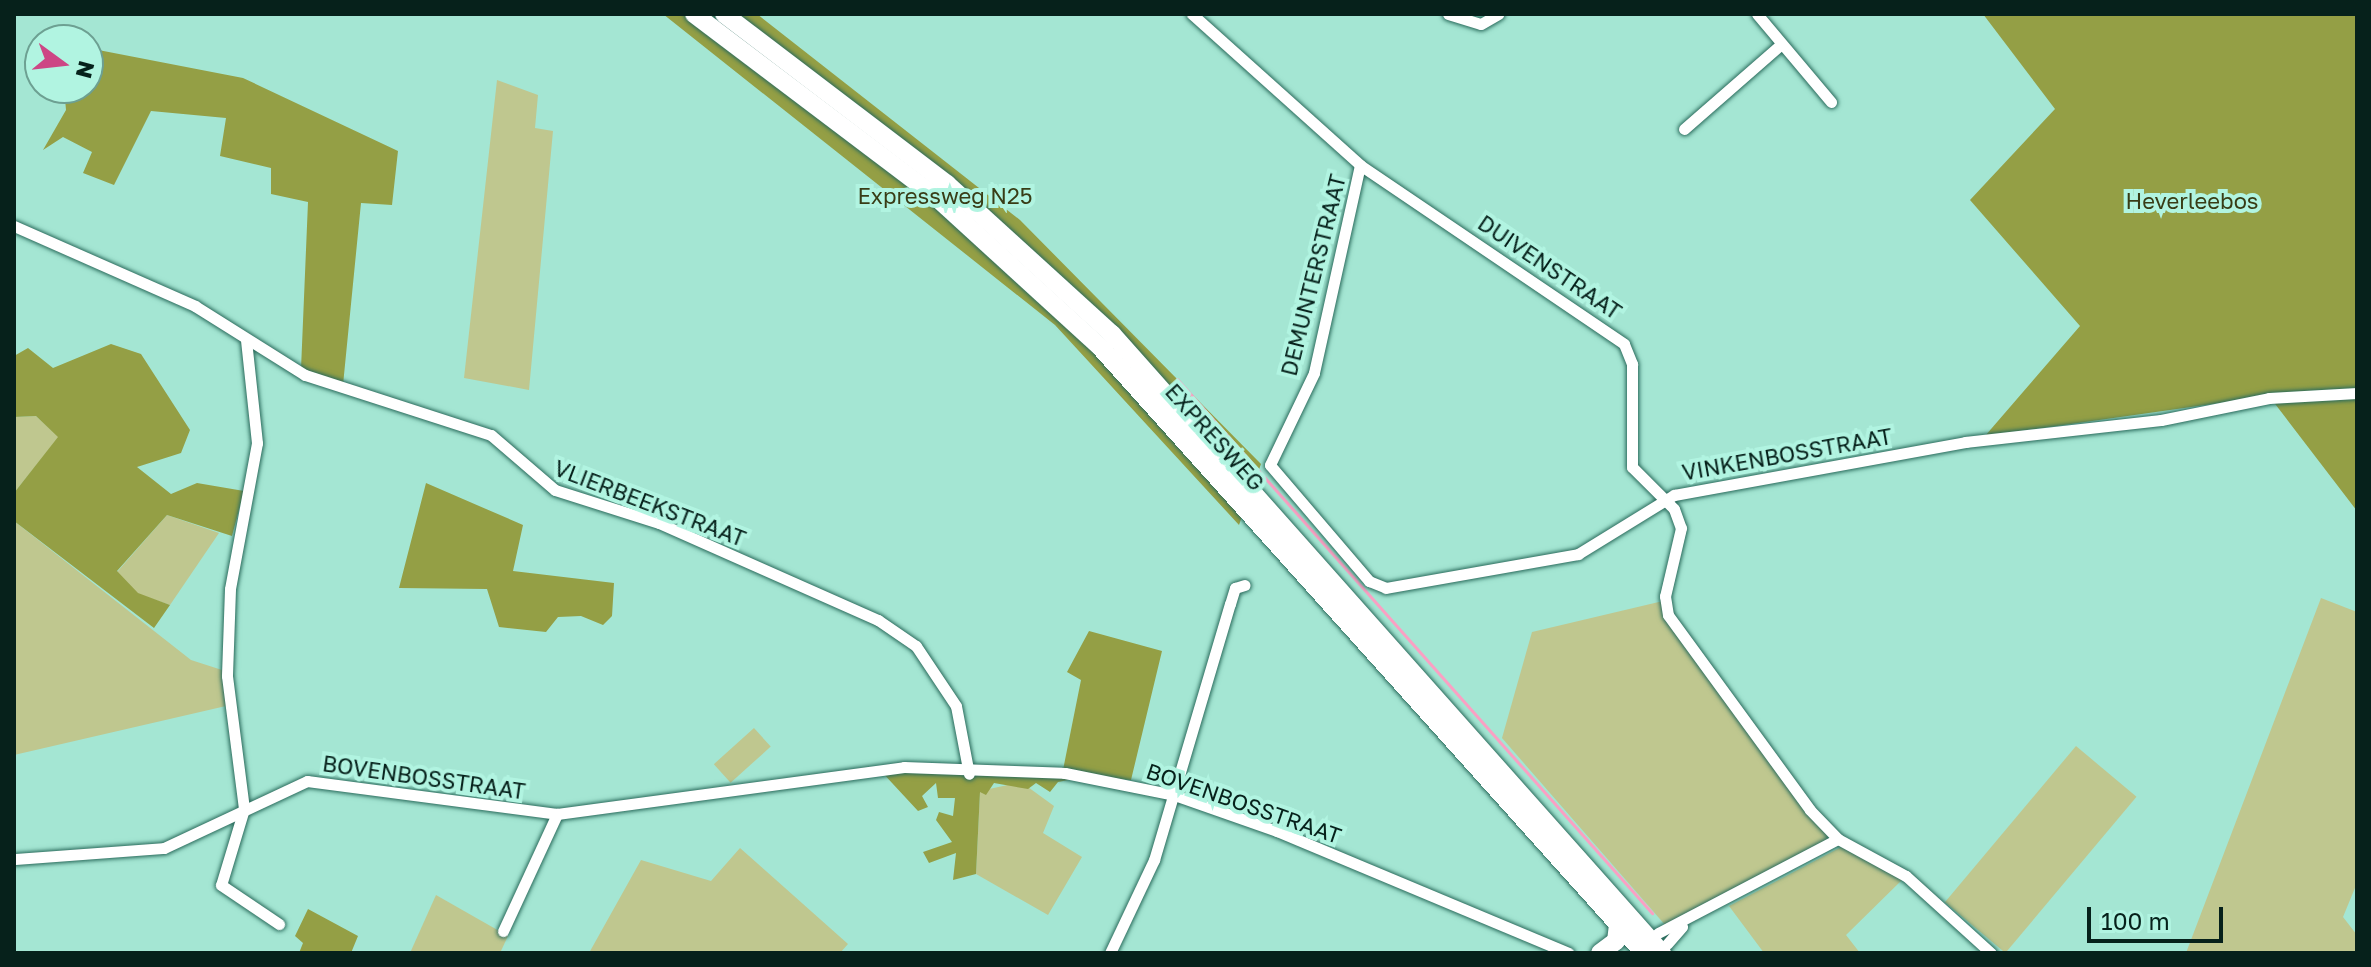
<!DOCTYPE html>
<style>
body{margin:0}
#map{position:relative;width:2371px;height:967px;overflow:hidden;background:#a4e6d3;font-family:"Golos Text",sans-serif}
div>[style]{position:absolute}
.green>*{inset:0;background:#bfc78f;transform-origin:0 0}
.forest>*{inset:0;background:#949f45}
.stream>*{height:3px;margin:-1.5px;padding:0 1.5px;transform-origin:1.5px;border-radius:1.5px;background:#faa0c3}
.roads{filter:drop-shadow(0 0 2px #2a6b5c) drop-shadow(0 0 2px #2a6b5c)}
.minor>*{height:11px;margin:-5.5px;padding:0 5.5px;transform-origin:5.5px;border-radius:5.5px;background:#fff}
.trunk>*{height:18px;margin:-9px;padding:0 9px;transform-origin:9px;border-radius:9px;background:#fff}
span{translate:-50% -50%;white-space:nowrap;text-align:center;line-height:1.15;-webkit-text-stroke:8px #b1f4e1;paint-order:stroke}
.park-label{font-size:22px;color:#383c16}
.street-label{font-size:22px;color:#06211b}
.frame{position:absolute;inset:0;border:16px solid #06211b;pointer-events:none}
.north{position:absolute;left:24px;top:24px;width:80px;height:80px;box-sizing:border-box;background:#b1f4e1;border:2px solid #6da092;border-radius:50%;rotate:105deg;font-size:22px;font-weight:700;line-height:32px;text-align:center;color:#06211b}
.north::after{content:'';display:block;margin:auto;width:28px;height:36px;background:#cd4685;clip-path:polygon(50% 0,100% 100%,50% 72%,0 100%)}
.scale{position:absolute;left:2087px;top:907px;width:136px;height:36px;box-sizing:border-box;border:4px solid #06211b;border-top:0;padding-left:10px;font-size:24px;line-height:28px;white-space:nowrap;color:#06211b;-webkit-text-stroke:6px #b1f4e1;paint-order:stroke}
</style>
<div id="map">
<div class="green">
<i style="clip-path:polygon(497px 80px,538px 95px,535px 128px,553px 131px,529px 390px,464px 378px)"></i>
<i style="clip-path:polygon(36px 416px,59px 437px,14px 493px,14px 417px)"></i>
<i style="clip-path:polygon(167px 515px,219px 533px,170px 605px,138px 594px,117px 572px)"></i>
<i style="clip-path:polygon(14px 521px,191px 660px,222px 670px,226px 706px,14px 755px)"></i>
<i style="clip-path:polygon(2321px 598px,2357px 612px,2357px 883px,2343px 917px,2357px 935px,2357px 953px,2186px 953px)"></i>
<i style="clip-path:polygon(1663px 601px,1828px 834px,1827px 843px,1666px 926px,1502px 738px,1532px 632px)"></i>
<i style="left:754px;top:728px;width:25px;height:54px;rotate:48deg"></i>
<i style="left:2076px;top:746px;width:79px;height:204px;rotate:40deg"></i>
<i style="clip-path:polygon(1021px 782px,1054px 806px,1043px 833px,1082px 857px,1048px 915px,976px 874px,980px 791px)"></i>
<i style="clip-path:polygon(1843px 846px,1904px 878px,1846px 935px,1860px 953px,1764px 953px,1729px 906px)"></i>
<i style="clip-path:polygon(740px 848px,848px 944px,840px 953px,589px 953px,641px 860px,711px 881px)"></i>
<i style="clip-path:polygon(436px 895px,508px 936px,500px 953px,410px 953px)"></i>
</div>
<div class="forest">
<i style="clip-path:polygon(663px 14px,757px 14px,1020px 220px,1261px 464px,1239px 525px,1055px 325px)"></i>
<i style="clip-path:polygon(1983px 14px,2357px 14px,2357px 511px,2269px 396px,1985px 436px,2080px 326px,1970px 200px,2055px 109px)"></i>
<i style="clip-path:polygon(88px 48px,243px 78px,398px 151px,392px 205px,361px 203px,343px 385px,301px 369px,308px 202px,271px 194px,271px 168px,220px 156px,226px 118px,151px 111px,114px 185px,83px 173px,92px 152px,63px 137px,43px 150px,66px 110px,64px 88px,88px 88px)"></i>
<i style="clip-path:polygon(111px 344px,141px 354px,190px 430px,181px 453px,137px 467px,171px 494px,197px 483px,244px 491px,232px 536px,167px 515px,117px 571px,138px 593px,170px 605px,154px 628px,14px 521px,14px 493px,58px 437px,36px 416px,14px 417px,14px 356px,28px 348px,53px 368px)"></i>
<i style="clip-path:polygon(426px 483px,523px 525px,513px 571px,614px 583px,612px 616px,603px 625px,581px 616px,558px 617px,546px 632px,499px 627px,487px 589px,399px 588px)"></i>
<i style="clip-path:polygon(1089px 631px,1162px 651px,1131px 780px,1084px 777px,1058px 782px,1050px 792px,1036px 783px,1028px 789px,994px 783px,986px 795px,980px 792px,976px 874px,953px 880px,956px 853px,929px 863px,923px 852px,952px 842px,936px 820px,939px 812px,953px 816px,955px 798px,938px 798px,936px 783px,922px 796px,928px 807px,918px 811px,880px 770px,1011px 777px,1063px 770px,1081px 680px,1067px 672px)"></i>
<i style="clip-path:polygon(308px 909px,358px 936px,351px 953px,299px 953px,303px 943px,295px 936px)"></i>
</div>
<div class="stream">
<i style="left:1177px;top:379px;width:715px;rotate:48.35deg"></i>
</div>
<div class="roads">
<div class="minor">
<i style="left:1192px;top:14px;width:226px;rotate:41.9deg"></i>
<i style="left:1360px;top:165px;width:319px;rotate:34.1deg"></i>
<i style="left:1624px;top:344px;width:22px;rotate:68deg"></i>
<i style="left:1632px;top:364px;width:103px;rotate:90deg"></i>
<i style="left:1632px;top:467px;width:59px;rotate:45deg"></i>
<i style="left:1674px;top:509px;width:20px;rotate:70deg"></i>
<i style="left:1681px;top:528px;width:70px;rotate:103.2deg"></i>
<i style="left:1665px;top:596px;width:19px;rotate:81deg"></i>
<i style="left:1668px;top:615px;width:241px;rotate:53.9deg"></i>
<i style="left:1810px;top:810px;width:40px;rotate:46deg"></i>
<i style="left:1838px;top:839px;width:77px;rotate:28.6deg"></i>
<i style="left:1906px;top:876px;width:115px;rotate:42.2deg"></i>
<i style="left:1448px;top:14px;width:34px;rotate:17deg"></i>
<i style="left:1481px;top:24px;width:20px;rotate:-30deg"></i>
<i style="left:1757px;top:14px;width:115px;rotate:49.9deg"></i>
<i style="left:1684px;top:129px;width:126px;rotate:-41.1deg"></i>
<i style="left:1360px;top:165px;width:213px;rotate:102.5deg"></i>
<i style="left:1314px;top:373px;width:102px;rotate:115.6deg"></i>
<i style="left:1270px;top:465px;width:153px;rotate:49.5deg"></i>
<i style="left:1369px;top:581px;width:18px;rotate:22deg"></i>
<i style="left:1386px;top:588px;width:195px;rotate:-10deg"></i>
<i style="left:1578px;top:554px;width:113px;rotate:-31.6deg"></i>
<i style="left:1674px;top:495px;width:296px;rotate:-10.3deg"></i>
<i style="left:1965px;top:442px;width:197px;rotate:-6.4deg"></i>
<i style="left:2161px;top:420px;width:110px;rotate:-11.5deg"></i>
<i style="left:2269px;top:398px;width:88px;rotate:-3.3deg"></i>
<i style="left:14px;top:226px;width:198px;rotate:23.8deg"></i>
<i style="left:195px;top:306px;width:130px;rotate:32.1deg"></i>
<i style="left:305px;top:375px;width:195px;rotate:17.9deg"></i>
<i style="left:491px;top:435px;width:84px;rotate:40.7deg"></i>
<i style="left:555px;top:490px;width:109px;rotate:17.6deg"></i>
<i style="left:659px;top:523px;width:240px;rotate:23.9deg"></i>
<i style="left:878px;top:620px;width:46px;rotate:34.4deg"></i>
<i style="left:916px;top:646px;width:72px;rotate:56.3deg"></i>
<i style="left:956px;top:706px;width:69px;rotate:79.2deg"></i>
<i style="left:246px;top:340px;width:104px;rotate:83.9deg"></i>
<i style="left:257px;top:443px;width:148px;rotate:100.5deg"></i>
<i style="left:230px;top:589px;width:87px;rotate:92deg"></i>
<i style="left:227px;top:676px;width:134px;rotate:82.7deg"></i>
<i style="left:244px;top:809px;width:79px;rotate:106.8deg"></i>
<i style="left:221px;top:885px;width:70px;rotate:33.9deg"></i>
<i style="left:14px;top:859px;width:150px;rotate:-4.2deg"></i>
<i style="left:164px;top:848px;width:158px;rotate:-25.1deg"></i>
<i style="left:307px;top:781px;width:252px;rotate:7.5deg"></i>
<i style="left:557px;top:814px;width:350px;rotate:-7.7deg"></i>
<i style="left:904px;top:767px;width:161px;rotate:2.1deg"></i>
<i style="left:1065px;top:773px;width:111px;rotate:11.4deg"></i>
<i style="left:1174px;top:795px;width:109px;rotate:19.3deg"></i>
<i style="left:1277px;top:831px;width:316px;rotate:22.7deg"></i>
<i style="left:503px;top:931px;width:129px;rotate:-65.2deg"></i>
<i style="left:1658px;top:933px;width:203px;rotate:-27.6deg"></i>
<i style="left:1667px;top:944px;width:23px;rotate:-49deg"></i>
<i style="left:1110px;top:953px;width:103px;rotate:-64.7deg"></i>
<i style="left:1154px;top:860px;width:267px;rotate:-73.5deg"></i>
<i style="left:1230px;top:604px;width:17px;rotate:-73deg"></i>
<i style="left:1235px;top:588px;width:10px;rotate:-17deg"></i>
</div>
<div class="trunk">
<i style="left:694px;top:14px;width:305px;rotate:37.1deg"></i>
<i style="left:937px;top:198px;width:221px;rotate:42.4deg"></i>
<i style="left:1100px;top:347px;width:814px;rotate:48.09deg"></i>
<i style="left:724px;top:14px;width:280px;rotate:37.3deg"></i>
<i style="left:947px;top:184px;width:223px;rotate:42.3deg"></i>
<i style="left:1112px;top:334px;width:828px;rotate:48.38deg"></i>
<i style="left:1600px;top:953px;width:20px;rotate:-37deg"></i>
<i style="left:1616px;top:941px;width:17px;rotate:-83deg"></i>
</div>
</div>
<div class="park-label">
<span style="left:945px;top:196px">Expressweg N25</span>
<span style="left:2192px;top:201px">Heverleebos</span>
</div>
<div class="street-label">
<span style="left:1550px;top:267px;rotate:34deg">DUIVENSTRAAT</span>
<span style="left:1313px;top:275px;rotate:-76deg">DEMUNTERSTRAAT</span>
<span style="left:1215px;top:437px;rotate:48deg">EXPRESWEG</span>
<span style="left:1787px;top:454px;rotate:-10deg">VINKENBOSSTRAAT</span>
<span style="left:650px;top:503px;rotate:21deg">VLIERBEEKSTRAAT</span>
<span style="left:424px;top:777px;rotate:8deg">BOVENBOSSTRAAT</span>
<span style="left:1244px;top:803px;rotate:19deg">BOVENBOSSTRAAT</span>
</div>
<div class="frame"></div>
<div class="north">N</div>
<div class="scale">100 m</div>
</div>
